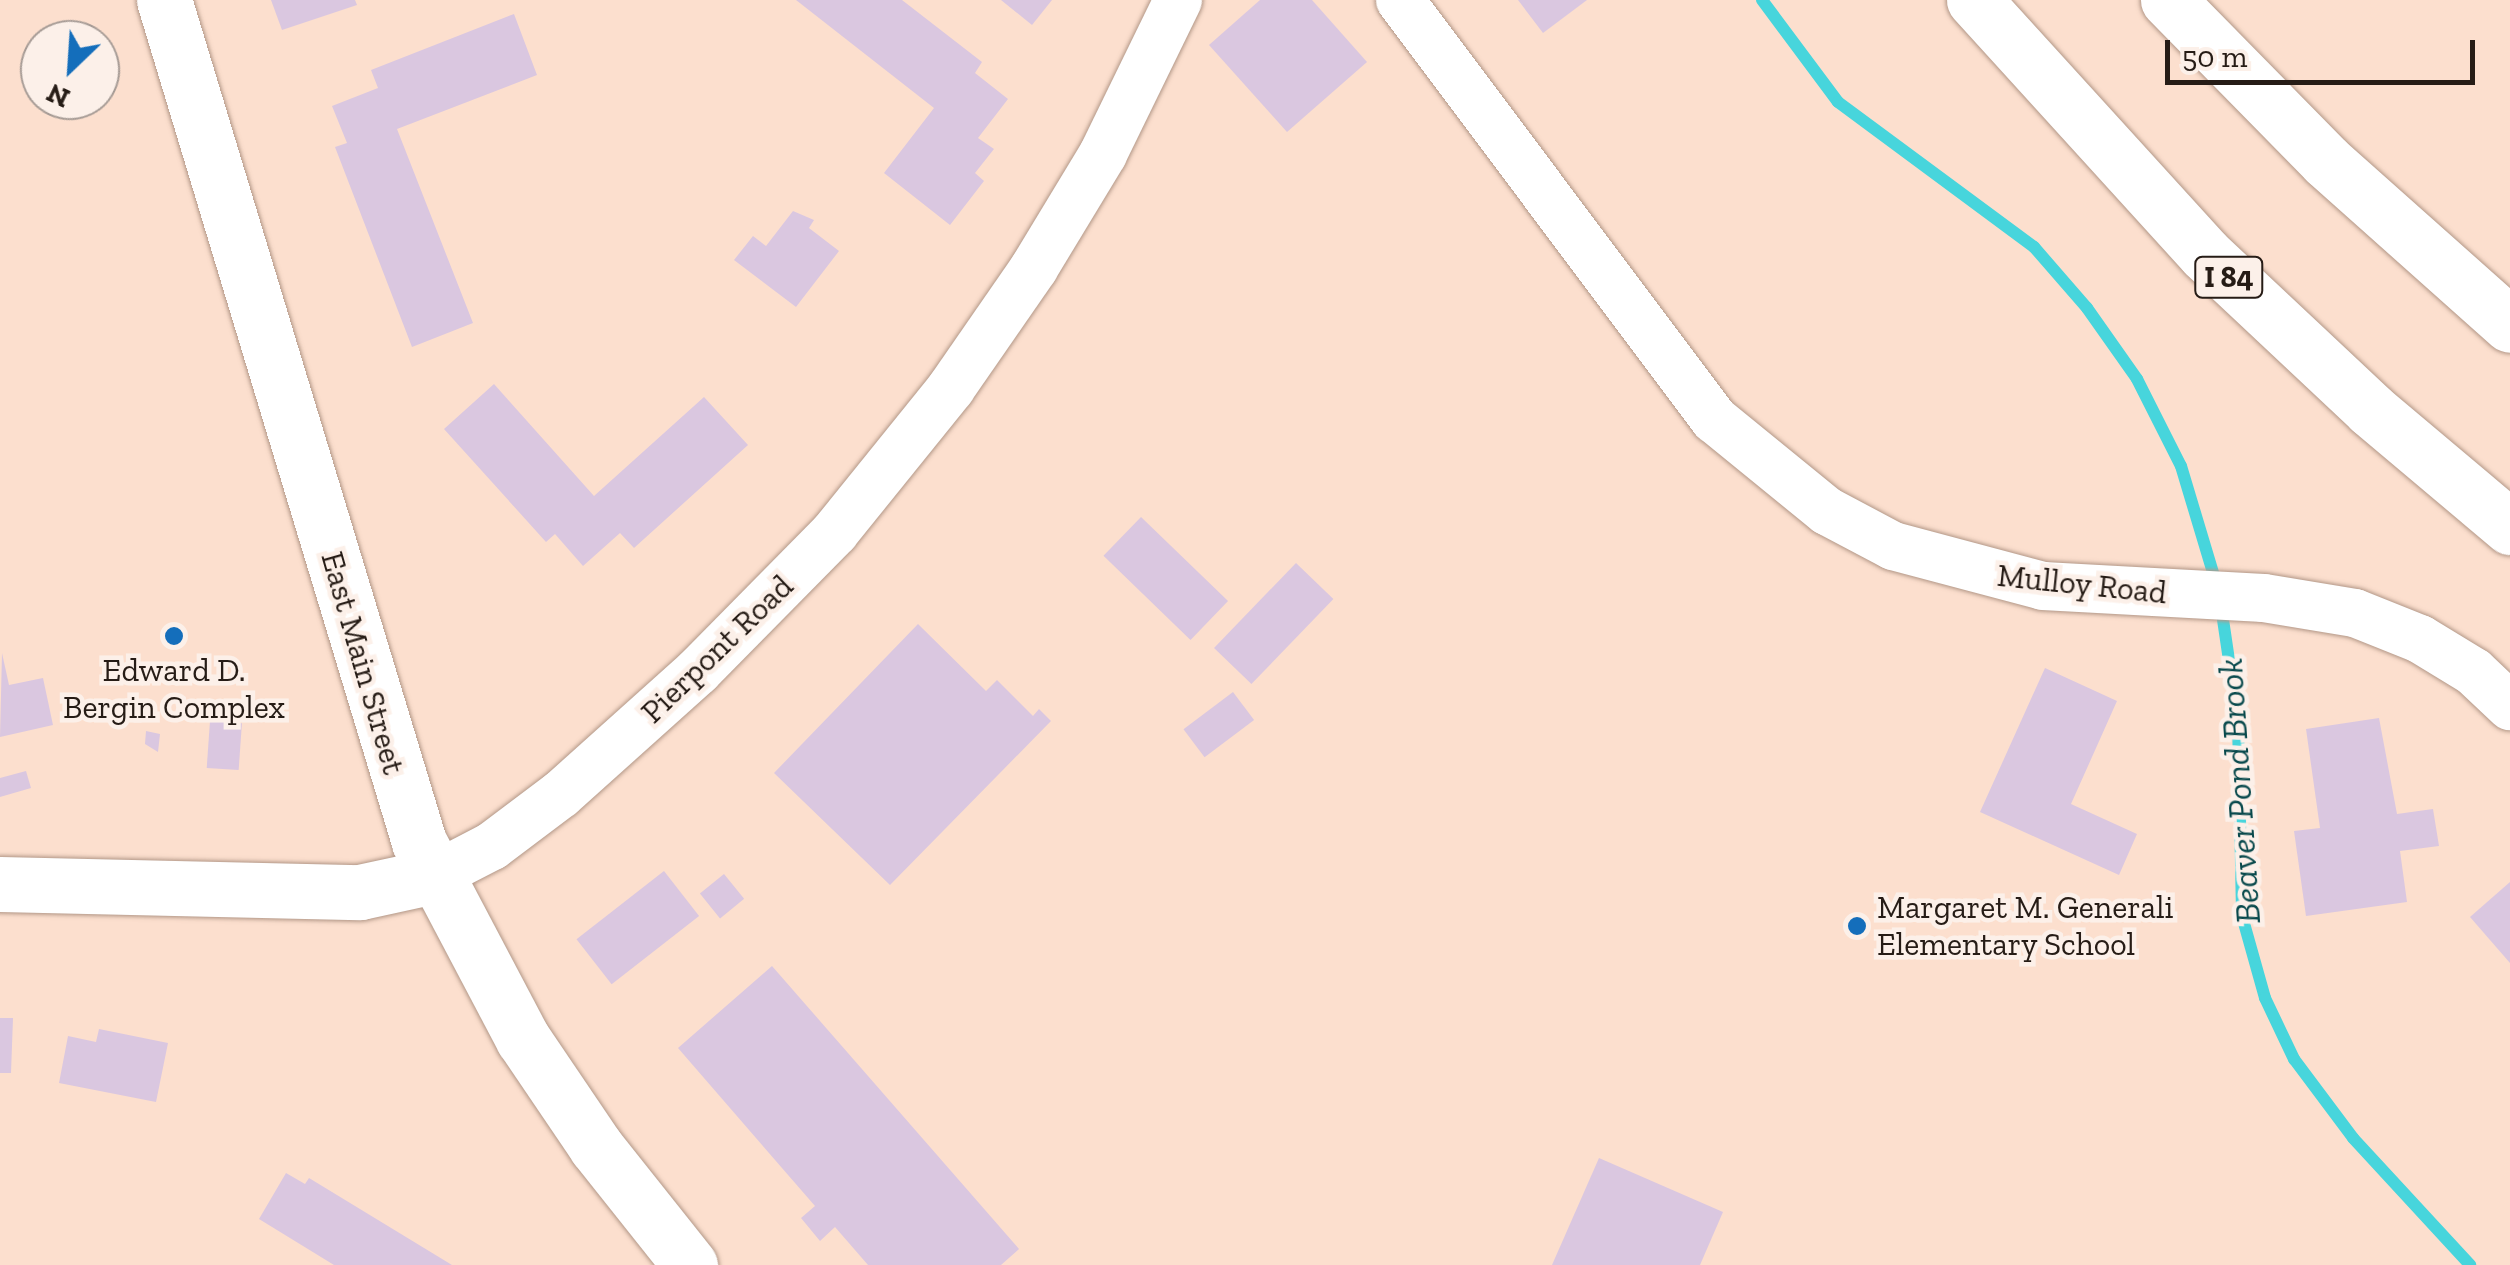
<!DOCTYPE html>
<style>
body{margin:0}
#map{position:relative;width:2510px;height:1265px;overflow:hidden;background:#fcdfce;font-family:"Zilla Slab",serif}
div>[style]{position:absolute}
.stream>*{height:12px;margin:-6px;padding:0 6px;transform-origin:6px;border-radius:6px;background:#47d5dc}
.building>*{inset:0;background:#dac7e0;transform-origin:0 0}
.roads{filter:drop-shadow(0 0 2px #b29787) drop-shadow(0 0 2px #b29787)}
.street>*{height:48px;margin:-24px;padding:0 24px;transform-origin:24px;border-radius:24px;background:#fff}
.secondary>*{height:55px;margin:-27.5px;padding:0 27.5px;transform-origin:27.5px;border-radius:27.5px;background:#fff}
.highway>*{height:55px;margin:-27.5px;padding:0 27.5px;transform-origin:27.5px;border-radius:27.5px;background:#fff}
.dots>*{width:28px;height:28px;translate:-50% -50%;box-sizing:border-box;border:5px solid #fcf0e9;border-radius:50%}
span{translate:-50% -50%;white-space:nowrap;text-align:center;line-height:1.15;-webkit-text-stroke:9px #fcf0e9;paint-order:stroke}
.shield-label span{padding:2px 8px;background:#fcf0e9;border:2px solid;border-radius:8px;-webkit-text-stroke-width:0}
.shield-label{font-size:30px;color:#261c16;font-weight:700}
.street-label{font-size:32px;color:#261c16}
.poi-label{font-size:32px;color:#261c16}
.left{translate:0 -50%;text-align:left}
.water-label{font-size:35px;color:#08494c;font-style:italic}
.north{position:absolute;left:20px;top:20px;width:100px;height:100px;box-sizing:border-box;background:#fcf0e9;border:2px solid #a69b95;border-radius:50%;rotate:205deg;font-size:28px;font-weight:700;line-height:40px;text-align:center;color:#261c16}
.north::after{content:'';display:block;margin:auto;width:35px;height:45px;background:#146ebb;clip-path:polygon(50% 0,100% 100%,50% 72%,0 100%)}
.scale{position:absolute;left:2165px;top:40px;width:310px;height:45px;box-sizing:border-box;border:5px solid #261c16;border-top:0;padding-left:12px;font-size:30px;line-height:35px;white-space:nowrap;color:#261c16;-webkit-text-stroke:8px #fcf0e9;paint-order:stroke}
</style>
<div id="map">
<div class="stream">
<i style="left:1762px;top:0;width:127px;rotate:53.3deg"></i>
<i style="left:1838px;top:102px;width:244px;rotate:36.5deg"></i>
<i style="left:2034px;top:247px;width:81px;rotate:49deg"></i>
<i style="left:2087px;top:308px;width:87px;rotate:54.8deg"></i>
<i style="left:2137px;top:379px;width:97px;rotate:63.2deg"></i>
<i style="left:2181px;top:466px;width:125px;rotate:73.3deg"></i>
<i style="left:2221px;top:606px;width:116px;rotate:81.6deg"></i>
<i style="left:2238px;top:721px;width:195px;rotate:88.8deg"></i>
<i style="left:2242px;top:916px;width:85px;rotate:74.3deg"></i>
<i style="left:2265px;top:998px;width:68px;rotate:64.6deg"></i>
<i style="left:2294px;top:1059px;width:99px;rotate:53.2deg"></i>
<i style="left:2353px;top:1138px;width:173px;rotate:47.3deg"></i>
</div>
<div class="building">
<i style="clip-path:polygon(271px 0,355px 0,357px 5px,282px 30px)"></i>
<i style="clip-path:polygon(796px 0,902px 0,982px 62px,975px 73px,1008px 99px,978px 138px,994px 149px,975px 173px,984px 181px,950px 225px,884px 173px,934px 108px)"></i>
<i style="clip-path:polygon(1001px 0,1052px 0,1032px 25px)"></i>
<i style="clip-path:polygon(1260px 0,1312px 0,1367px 62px,1287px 132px,1209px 45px)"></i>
<i style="clip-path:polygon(1518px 0,1587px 0,1543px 33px)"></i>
<i style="clip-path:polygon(514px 14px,537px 75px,397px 129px,473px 323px,412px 347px,335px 147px,347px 143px,332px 106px,378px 88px,371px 70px)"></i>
<i style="clip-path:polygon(793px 211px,814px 220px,809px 228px,839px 251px,796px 307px,734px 260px,753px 236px,766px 246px)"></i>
<i style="clip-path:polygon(494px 384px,594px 496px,704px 397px,748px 445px,634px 548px,620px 533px,583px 566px,555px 534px,546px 542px,444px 429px)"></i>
<i style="left:1141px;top:517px;width:121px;height:54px;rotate:44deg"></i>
<i style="left:1296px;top:563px;width:52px;height:118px;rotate:44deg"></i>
<i style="clip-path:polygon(918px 624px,986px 691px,997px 680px,1033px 716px,1039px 709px,1051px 721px,890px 885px,774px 773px)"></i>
<i style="clip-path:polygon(2px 653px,9px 685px,43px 678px,53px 725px,0 737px)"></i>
<i style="clip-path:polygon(2045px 668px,2117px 701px,2071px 804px,2137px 834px,2119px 875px,1980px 812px)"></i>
<i style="left:1233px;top:692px;width:35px;height:62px;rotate:53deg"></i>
<i style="clip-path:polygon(2379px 718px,2397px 814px,2433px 809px,2439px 846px,2400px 851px,2407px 902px,2306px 916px,2294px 831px,2320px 828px,2306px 729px)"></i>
<i style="left:210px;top:721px;width:32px;height:47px;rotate:4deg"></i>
<i style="clip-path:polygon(146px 731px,160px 734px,158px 752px,145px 744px)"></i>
<i style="clip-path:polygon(26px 771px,31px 788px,0 797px,0 778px)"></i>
<i style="left:664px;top:871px;width:57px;height:111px;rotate:52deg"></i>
<i style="left:724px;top:874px;width:32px;height:31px;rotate:51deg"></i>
<i style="clip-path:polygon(2510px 882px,2510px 963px,2470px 917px)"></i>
<i style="clip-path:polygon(772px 966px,1019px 1249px,1001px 1265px,868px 1265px,835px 1227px,820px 1241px,801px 1218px,815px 1206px,678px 1048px)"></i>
<i style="clip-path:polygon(0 1018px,13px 1018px,11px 1073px,0 1073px)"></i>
<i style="clip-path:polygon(99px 1029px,168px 1043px,156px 1102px,59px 1083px,68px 1036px,96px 1042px)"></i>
<i style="clip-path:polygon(1599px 1158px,1723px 1212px,1700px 1265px,1552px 1265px)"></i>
<i style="clip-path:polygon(286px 1173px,305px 1184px,309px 1178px,452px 1265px,334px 1265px,259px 1219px)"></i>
</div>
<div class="roads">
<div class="street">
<i style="left:1400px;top:0;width:524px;rotate:53.15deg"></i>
<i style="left:1714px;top:419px;width:146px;rotate:39.2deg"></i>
<i style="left:1827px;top:511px;width:75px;rotate:27.9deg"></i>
<i style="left:1893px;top:546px;width:155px;rotate:14.9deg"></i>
<i style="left:2043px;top:586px;width:221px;rotate:3.1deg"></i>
<i style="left:2264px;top:598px;width:92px;rotate:9.4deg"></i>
<i style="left:2355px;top:613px;width:70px;rotate:21.8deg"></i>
<i style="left:2420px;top:639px;width:63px;rotate:31.4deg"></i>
<i style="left:2474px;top:672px;width:50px;rotate:43.4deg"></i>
<i style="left:434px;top:876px;width:65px;rotate:-27.3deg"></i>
<i style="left:492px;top:846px;width:86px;rotate:-37deg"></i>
<i style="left:561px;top:794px;width:184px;rotate:-41.9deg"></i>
<i style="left:698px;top:671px;width:195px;rotate:-45.4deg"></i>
<i style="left:835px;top:532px;width:185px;rotate:-51.1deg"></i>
<i style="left:951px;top:388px;width:146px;rotate:-55.3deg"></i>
<i style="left:1034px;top:268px;width:133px;rotate:-58.8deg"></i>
<i style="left:1103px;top:154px;width:171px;rotate:-64deg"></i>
</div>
<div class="secondary">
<i style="left:164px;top:0;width:880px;rotate:73.15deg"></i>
<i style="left:419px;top:842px;width:223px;rotate:62.2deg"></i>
<i style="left:523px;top:1039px;width:130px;rotate:55.9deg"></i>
<i style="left:596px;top:1147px;width:151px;rotate:51.5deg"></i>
<i style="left:0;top:884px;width:360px;rotate:1.3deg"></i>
<i style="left:360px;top:892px;width:76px;rotate:-12.2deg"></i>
</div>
<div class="highway">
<i style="left:1974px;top:0;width:343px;rotate:47.7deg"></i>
<i style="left:2205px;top:254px;width:228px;rotate:43.2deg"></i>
<i style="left:2371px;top:410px;width:182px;rotate:40.1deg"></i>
<i style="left:2168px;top:0;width:226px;rotate:45.5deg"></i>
<i style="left:2326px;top:161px;width:246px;rotate:41.7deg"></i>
</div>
</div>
<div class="dots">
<i style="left:174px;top:636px;background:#146ebb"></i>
<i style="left:1857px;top:926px;background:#146ebb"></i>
</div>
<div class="shield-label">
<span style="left:2229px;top:277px">I 84</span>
</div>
<div class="street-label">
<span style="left:2082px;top:584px;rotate:6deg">Mulloy Road</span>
<span style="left:717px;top:649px;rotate:-44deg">Pierpont Road</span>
<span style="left:363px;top:663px;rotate:74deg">East Main Street</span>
</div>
<div class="poi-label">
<span style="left:174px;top:689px">Edward D.<br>Bergin Complex</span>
<span class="left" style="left:1877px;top:926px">Margaret M. Generali<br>Elementary School</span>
</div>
<div class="water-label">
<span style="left:2239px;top:791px;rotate:-94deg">Beaver Pond Brook</span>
</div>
<div class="north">N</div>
<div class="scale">50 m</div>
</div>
